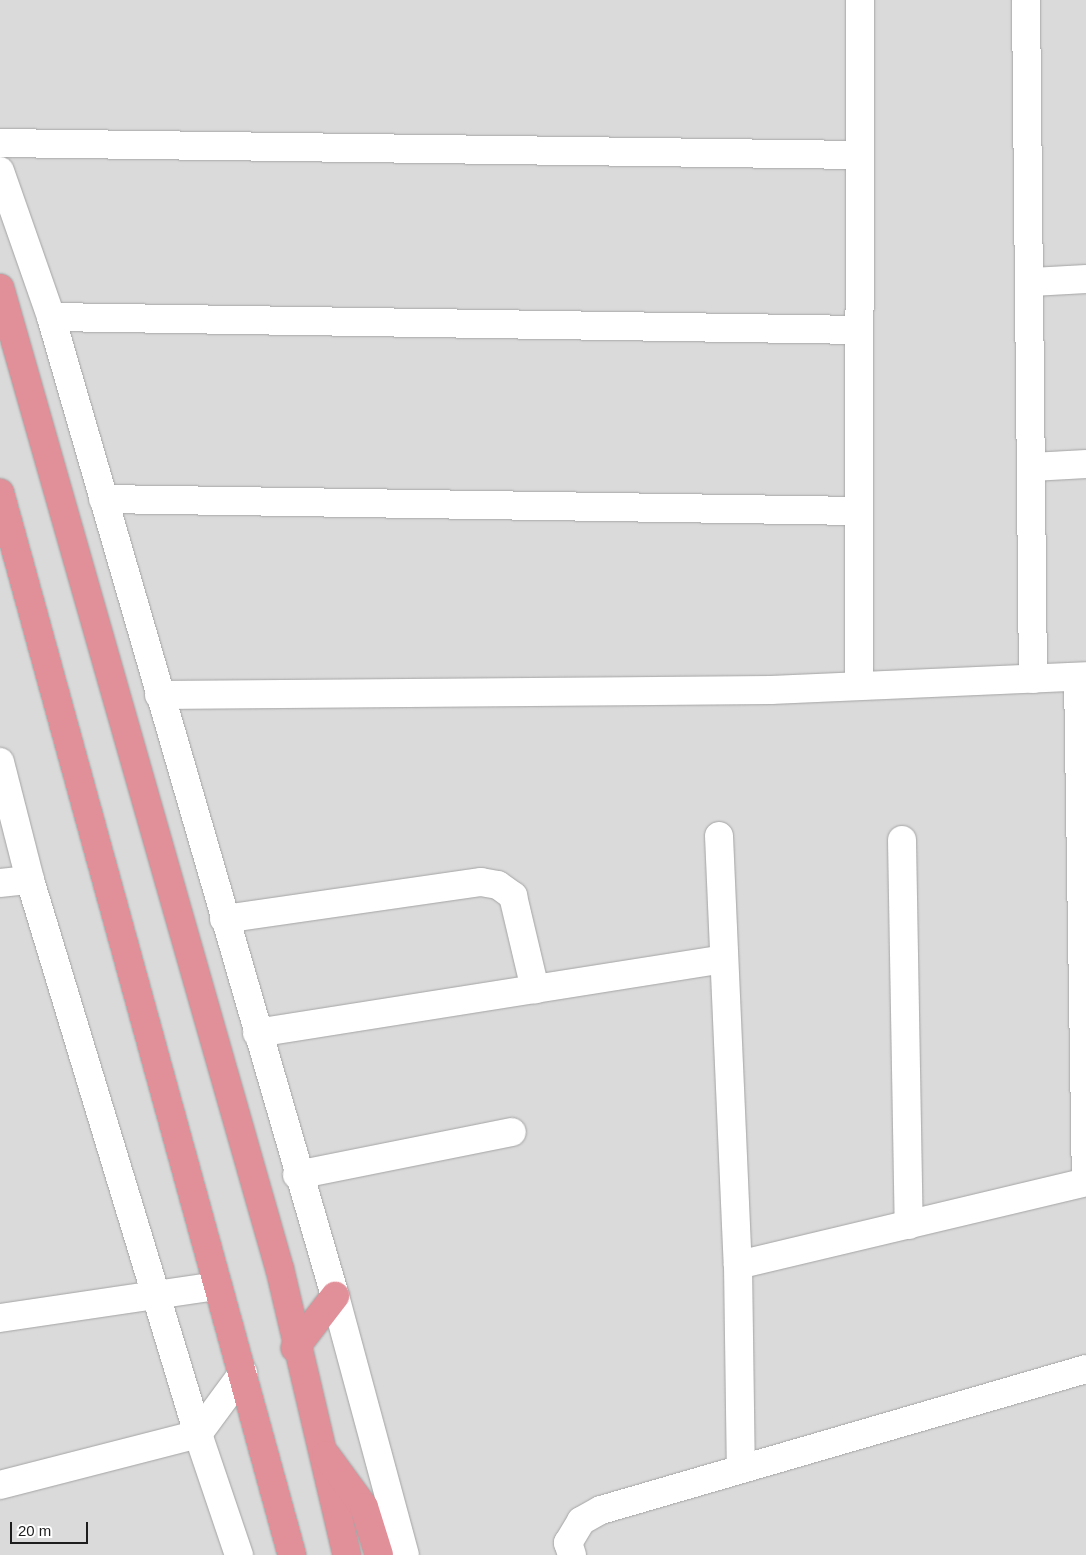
<!DOCTYPE html>
<style>
body{margin:0}
#map{position:relative;width:1086px;height:1555px;overflow:hidden;background:#eeebe4;font-family:Arial,sans-serif}
div>[style]{position:absolute}
.residential>*{inset:0;background:#dbdada;transform-origin:0 0}
.roads{filter:drop-shadow(0 0 1px #a4a4a4) drop-shadow(0 0 1px #a4a4a4)}
.minor>*{height:28px;margin:-14px;padding:0 14px;transform-origin:14px;border-radius:14px;background:#fff}
.highway>*{height:28px;margin:-14px;padding:0 14px;transform-origin:14px;border-radius:14px;background:#e18f98}
span{translate:-50% -50%;white-space:nowrap;text-align:center;line-height:1.15;-webkit-text-stroke:4.5px #fff;paint-order:stroke}
.scale{position:absolute;left:10px;top:1522px;width:78px;height:22px;box-sizing:border-box;border:2px solid #1d1d1d;border-top:0;padding-left:6px;font-size:15px;line-height:18px;white-space:nowrap;color:#1d1d1d;-webkit-text-stroke:4px #fff;paint-order:stroke}
</style>
<div id="map">
<div class="residential">
<i style="left:0;top:0;width:1086px;height:1555px"></i>
</div>
<div class="roads">
<div class="minor">
<i style="left:1026px;top:0;width:679px;rotate:89.41deg"></i>
<i style="left:0;top:143px;width:860px;rotate:0.8deg"></i>
<i style="left:0;top:171px;width:155px;rotate:70.7deg"></i>
<i style="left:51px;top:317px;width:1019px;rotate:73.82deg"></i>
<i style="left:335px;top:1296px;width:268px;rotate:74.9deg"></i>
<i style="left:1032px;top:282px;width:54px;rotate:-3.2deg"></i>
<i style="left:51px;top:317px;width:808px;rotate:0.92deg"></i>
<i style="left:1032px;top:467px;width:54px;rotate:-3.2deg"></i>
<i style="left:103px;top:499px;width:756px;rotate:0.91deg"></i>
<i style="left:1078px;top:677px;width:494px;rotate:89.1deg"></i>
<i style="left:859px;top:684px;width:684px;rotate:-89.92deg"></i>
<i style="left:159px;top:695px;width:612px;rotate:-0.47deg"></i>
<i style="left:771px;top:690px;width:315px;rotate:-2.5deg"></i>
<i style="left:0;top:762px;width:122px;rotate:75.7deg"></i>
<i style="left:30px;top:880px;width:579px;rotate:73.13deg"></i>
<i style="left:198px;top:1434px;width:128px;rotate:71.3deg"></i>
<i style="left:719px;top:836px;width:429px;rotate:87.5deg"></i>
<i style="left:738px;top:1265px;width:203px;rotate:89.2deg"></i>
<i style="left:902px;top:840px;width:385px;rotate:89deg"></i>
<i style="left:0;top:883px;width:30px;rotate:-6deg"></i>
<i style="left:224px;top:919px;width:260px;rotate:-8.2deg"></i>
<i style="left:481px;top:882px;width:17px;rotate:10deg"></i>
<i style="left:498px;top:885px;width:19px;rotate:36deg"></i>
<i style="left:513px;top:896px;width:96px;rotate:76.7deg"></i>
<i style="left:257px;top:1033px;width:472px;rotate:-9deg"></i>
<i style="left:297px;top:1175px;width:219px;rotate:-11.3deg"></i>
<i style="left:738px;top:1265px;width:358px;rotate:-13.4deg"></i>
<i style="left:0;top:1318px;width:219px;rotate:-8.4deg"></i>
<i style="left:0;top:1485px;width:204px;rotate:-14.4deg"></i>
<i style="left:198px;top:1434px;width:76px;rotate:-53.6deg"></i>
<i style="left:572px;top:1555px;width:13px;rotate:-108deg"></i>
<i style="left:568px;top:1543px;width:26px;rotate:-59deg"></i>
<i style="left:581px;top:1521px;width:23px;rotate:-29deg"></i>
<i style="left:601px;top:1510px;width:505px;rotate:-16.21deg"></i>
</div>
<div class="highway">
<i style="left:0;top:288px;width:1021px;rotate:74.09deg"></i>
<i style="left:280px;top:1270px;width:293px;rotate:76.8deg"></i>
<i style="left:0;top:493px;width:1101px;rotate:74.63deg"></i>
<i style="left:295px;top:1348px;width:66px;rotate:-52.4deg"></i>
<i style="left:326px;top:1455px;width:64px;rotate:53.8deg"></i>
<i style="left:364px;top:1507px;width:50px;rotate:72.6deg"></i>
</div>
</div>
<div class="scale">20 m</div>
</div>
